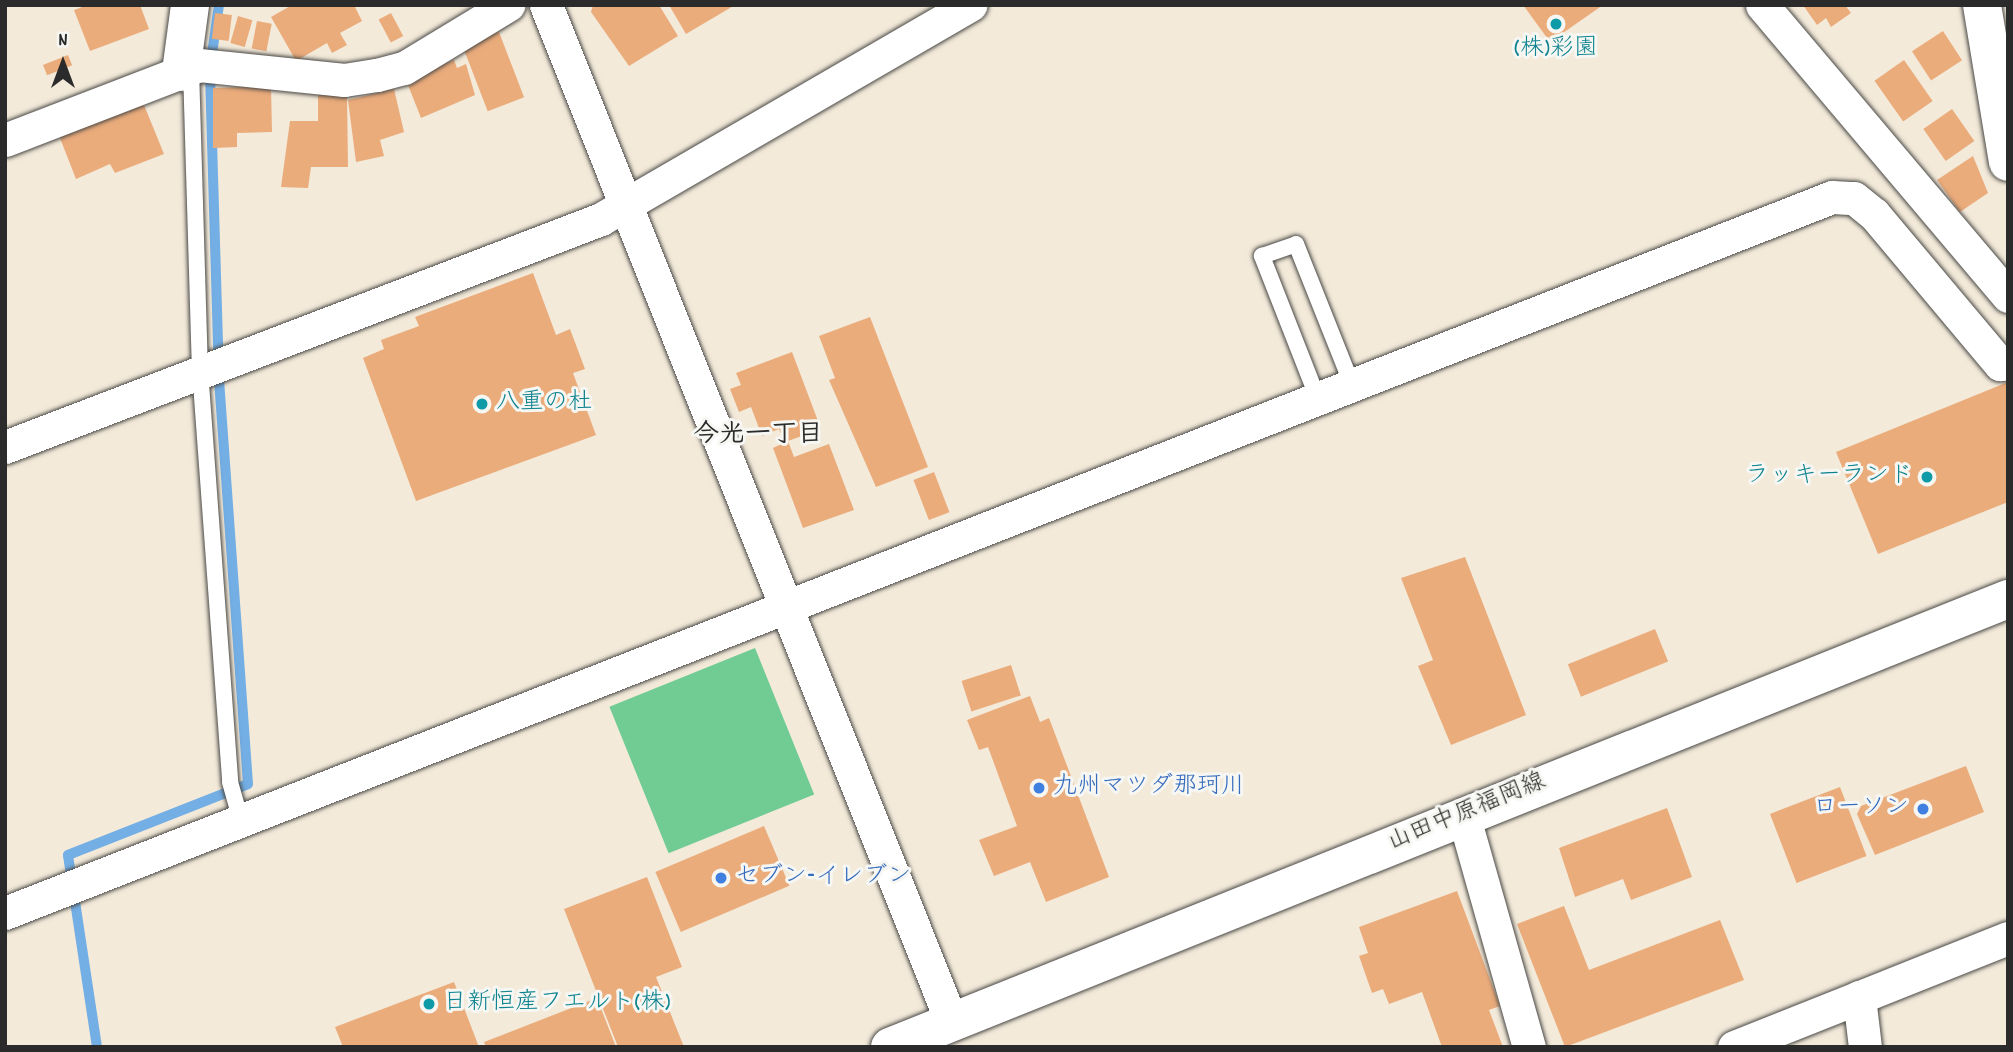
<!DOCTYPE html>
<meta charset="utf-8">
<style>
body{margin:0}
#map{position:relative;width:2013px;height:1052px;overflow:hidden;background:#f3eada;font-family:Dekko,"Klee One",sans-serif}
div>[style]{position:absolute}
.green>*{inset:0;background:#71cc93;transform-origin:0 0}
.stream>*{height:10px;margin:-5px;padding:0 5px;transform-origin:5px;border-radius:5px;background:#73aee4}
.building>*{inset:0;background:#ebac7c;transform-origin:0 0}
.roads{filter:drop-shadow(0 0 2px #494845) drop-shadow(0 0 2px #494845)}
.lane>*{height:16px;margin:-8px;padding:0 8px;transform-origin:8px;border-radius:8px;background:#fff}
.street>*{height:33px;margin:-16.5px;padding:0 16.5px;transform-origin:16.5px;border-radius:16.5px;background:#fff}
.secondary>*{height:38px;margin:-19px;padding:0 19px;transform-origin:19px;border-radius:19px;background:#fff}
.dots>*{width:19px;height:19px;translate:-50% -50%;box-sizing:border-box;border:4px solid #f6f6f2;border-radius:50%}
span{translate:-50% -50%;white-space:nowrap;text-align:center;line-height:1.15;-webkit-text-stroke:6px #f6f6f2;paint-order:stroke}
.culture-label{font-size:24px;color:#0d838f}
.left{translate:0 -50%;text-align:left}
.right{translate:-100% -50%;text-align:right}
.shop-label{font-size:24px;color:#366cbe}
.street-label{font-size:24px;color:#2b2b2b}
.neighbourhood-label{font-size:26px;color:#2b2b2b;font-weight:700}
.frame{position:absolute;inset:0;border:7px solid #2b2b2b;pointer-events:none}
.north{position:absolute;left:28px;top:28px;width:70px;height:70px;-webkit-text-stroke:5px #f6f6f2;paint-order:stroke;rotate:0deg;font-size:19px;font-weight:700;line-height:28px;text-align:center;color:#2b2b2b}
.north::after{content:'';display:block;margin:auto;width:24px;height:32px;background:#2b2b2b;clip-path:polygon(50% 0,100% 100%,50% 72%,0 100%)}
</style>
<div id="map">
<div class="green">
<i style="left:755px;top:648px;width:158px;height:157px;rotate:68deg"></i>
</div>
<div class="stream">
<i style="left:97px;top:1047px;width:194px;rotate:-98.6deg"></i>
<i style="left:68px;top:855px;width:193px;rotate:-21.5deg"></i>
<i style="left:248px;top:784px;width:408px;rotate:-94.1deg"></i>
<i style="left:219px;top:377px;width:309px;rotate:-91.7deg"></i>
<i style="left:210px;top:68px;width:64px;rotate:-81.9deg"></i>
</div>
<div class="building">
<i style="clip-path:polygon(88px 5px,140px 5px,149px 29px,90px 51px,74px 10px)"></i>
<i style="clip-path:polygon(292px 5px,354px 5px,362px 21px,340px 33px,347px 45px,332px 53px,327px 43px,296px 61px,271px 17px)"></i>
<i style="clip-path:polygon(593px 5px,659px 5px,678px 36px,629px 66px,591px 12px)"></i>
<i style="clip-path:polygon(669px 5px,735px 5px,686px 34px)"></i>
<i style="clip-path:polygon(1523px 5px,1603px 5px,1550px 42px)"></i>
<i style="clip-path:polygon(1803px 5px,1845px 5px,1851px 13px,1831px 27px,1826px 18px,1817px 25px)"></i>
<i style="left:215px;top:13px;width:17px;height:26px;rotate:7deg"></i>
<i style="left:391px;top:13px;width:26px;height:14px;rotate:62deg"></i>
<i style="left:238px;top:16px;width:15px;height:28px;rotate:16deg"></i>
<i style="left:257px;top:21px;width:15px;height:28px;rotate:11deg"></i>
<i style="left:1943px;top:31px;width:35px;height:37px;rotate:57deg"></i>
<i style="left:499px;top:32px;width:70px;height:39px;rotate:69deg"></i>
<i style="left:68px;top:55px;width:11px;height:27px;rotate:68deg"></i>
<i style="clip-path:polygon(454px 60px,457px 68px,466px 64px,475px 95px,421px 118px,406px 80px)"></i>
<i style="left:1904px;top:60px;width:50px;height:36px;rotate:55deg"></i>
<i style="clip-path:polygon(271px 86px,272px 132px,237px 133px,237px 147px,213px 148px,213px 88px)"></i>
<i style="clip-path:polygon(394px 89px,404px 132px,380px 140px,384px 156px,356px 162px,348px 100px)"></i>
<i style="clip-path:polygon(318px 95px,347px 95px,348px 167px,311px 167px,308px 188px,281px 187px,290px 121px,318px 121px)"></i>
<i style="clip-path:polygon(142px 100px,164px 154px,115px 173px,110px 164px,76px 179px,58px 133px)"></i>
<i style="left:1952px;top:109px;width:39px;height:35px;rotate:55deg"></i>
<i style="clip-path:polygon(1973px 156px,1988px 193px,1960px 212px,1937px 180px)"></i>
<i style="clip-path:polygon(533px 273px,556px 335px,570px 329px,585px 369px,573px 373px,596px 435px,416px 501px,363px 358px,384px 349px,381px 340px,419px 326px,415px 317px)"></i>
<i style="clip-path:polygon(870px 317px,928px 467px,876px 487px,829px 380px,835px 378px,819px 336px)"></i>
<i style="clip-path:polygon(792px 352px,821px 429px,788px 441px,794px 457px,829px 444px,854px 510px,803px 528px,773px 448px,784px 443px,779px 429px,762px 436px,751px 407px,739px 412px,730px 389px,741px 385px,736px 373px)"></i>
<i style="clip-path:polygon(2008px 382px,2008px 502px,1878px 554px,1836px 452px)"></i>
<i style="left:934px;top:472px;width:43px;height:22px;rotate:69deg"></i>
<i style="clip-path:polygon(1465px 557px,1526px 715px,1451px 745px,1418px 666px,1433px 660px,1401px 578px)"></i>
<i style="left:1655px;top:629px;width:35px;height:94px;rotate:68deg"></i>
<i style="left:1011px;top:665px;width:32px;height:52px;rotate:72deg"></i>
<i style="clip-path:polygon(1030px 696px,1040px 722px,1049px 718px,1109px 877px,1046px 902px,1030px 862px,994px 876px,979px 840px,1017px 826px,988px 747px,979px 750px,967px 720px)"></i>
<i style="clip-path:polygon(1966px 766px,1984px 812px,1875px 855px,1857px 814px,1861px 806px)"></i>
<i style="left:1840px;top:787px;width:74px;height:75px;rotate:69deg"></i>
<i style="clip-path:polygon(1667px 808px,1692px 877px,1631px 900px,1623px 879px,1575px 897px,1559px 848px)"></i>
<i style="left:764px;top:826px;width:65px;height:118px;rotate:67deg"></i>
<i style="clip-path:polygon(647px 877px,682px 967px,656px 977px,684px 1047px,618px 1047px,564px 909px)"></i>
<i style="clip-path:polygon(1457px 891px,1500px 1006px,1489px 1010px,1503px 1047px,1442px 1047px,1422px 992px,1389px 1004px,1383px 989px,1372px 993px,1359px 956px,1368px 953px,1359px 927px)"></i>
<i style="clip-path:polygon(1564px 906px,1589px 970px,1720px 920px,1744px 980px,1565px 1047px,1517px 924px)"></i>
<i style="clip-path:polygon(454px 982px,479px 1047px,343px 1047px,335px 1027px)"></i>
<i style="clip-path:polygon(597px 998px,616px 1047px,486px 1047px,484px 1042px)"></i>
</div>
<div class="roads">
<div class="lane">
<i style="left:191px;top:69px;width:301px;rotate:88.3deg"></i>
<i style="left:200px;top:370px;width:413px;rotate:85.8deg"></i>
<i style="left:230px;top:782px;width:41px;rotate:74.2deg"></i>
<i style="left:1318px;top:399px;width:154px;rotate:-111.4deg"></i>
<i style="left:1262px;top:256px;width:36px;rotate:-19deg"></i>
<i style="left:1296px;top:244px;width:152px;rotate:68.3deg"></i>
</div>
<div class="street">
<i style="left:546px;top:5px;width:1096px;rotate:68.26deg"></i>
<i style="left:1762px;top:5px;width:381px;rotate:49.8deg"></i>
<i style="left:5px;top:140px;width:208px;rotate:-21.1deg"></i>
<i style="left:199px;top:65px;width:146px;rotate:5.9deg"></i>
<i style="left:344px;top:80px;width:33px;rotate:-9deg"></i>
<i style="left:377px;top:75px;width:28px;rotate:-15deg"></i>
<i style="left:404px;top:68px;width:122px;rotate:-31.2deg"></i>
<i style="left:5px;top:447px;width:638px;rotate:-20.93deg"></i>
<i style="left:601px;top:219px;width:427px;rotate:-30.1deg"></i>
<i style="left:1463px;top:814px;width:242px;rotate:74.2deg"></i>
<i style="left:5px;top:913px;width:1962px;rotate:-21.4deg"></i>
<i style="left:1832px;top:197px;width:22px;rotate:3deg"></i>
<i style="left:1854px;top:198px;width:26px;rotate:39deg"></i>
<i style="left:1874px;top:214px;width:196px;rotate:50deg"></i>
<i style="left:2000px;top:364px;width:8px;rotate:-7deg"></i>
<i style="left:1859px;top:997px;width:50px;rotate:83.2deg"></i>
<i style="left:1734px;top:1047px;width:295px;rotate:-21.7deg"></i>
</div>
<div class="secondary">
<i style="left:1982px;top:5px;width:159px;rotate:80.6deg"></i>
<i style="left:181px;top:72px;width:68px;rotate:-82.3deg"></i>
<i style="left:890px;top:1047px;width:1204px;rotate:-21.84deg"></i>
</div>
</div>
<div class="dots">
<i style="left:1556px;top:24px;background:#0f9aa8"></i>
<i style="left:482px;top:404px;background:#0f9aa8"></i>
<i style="left:1927px;top:477px;background:#0f9aa8"></i>
<i style="left:1039px;top:788px;background:#3f7fe0"></i>
<i style="left:1923px;top:809px;background:#3f7fe0"></i>
<i style="left:721px;top:878px;background:#3f7fe0"></i>
<i style="left:429px;top:1004px;background:#0f9aa8"></i>
</div>
<div class="culture-label">
<span style="left:1556px;top:50px">(株)彩園</span>
<span class="left" style="left:496px;top:404px">八重の杜</span>
<span class="right" style="left:1913px;top:477px">ラッキーランド</span>
<span class="left" style="left:443px;top:1004px">日新恒産フエルト(株)</span>
</div>
<div class="shop-label">
<span class="left" style="left:1053px;top:788px">九州マツダ那珂川</span>
<span class="right" style="left:1909px;top:809px">ローソン</span>
<span class="left" style="left:735px;top:878px">セブン-イレブン</span>
</div>
<div class="street-label">
<span style="left:1467px;top:813px;rotate:-22deg">山田中原福岡線</span>
</div>
<div class="neighbourhood-label">
<span style="left:758px;top:436px">今光一丁目</span>
</div>
<div class="frame"></div>
<div class="north">N</div>
</div>
